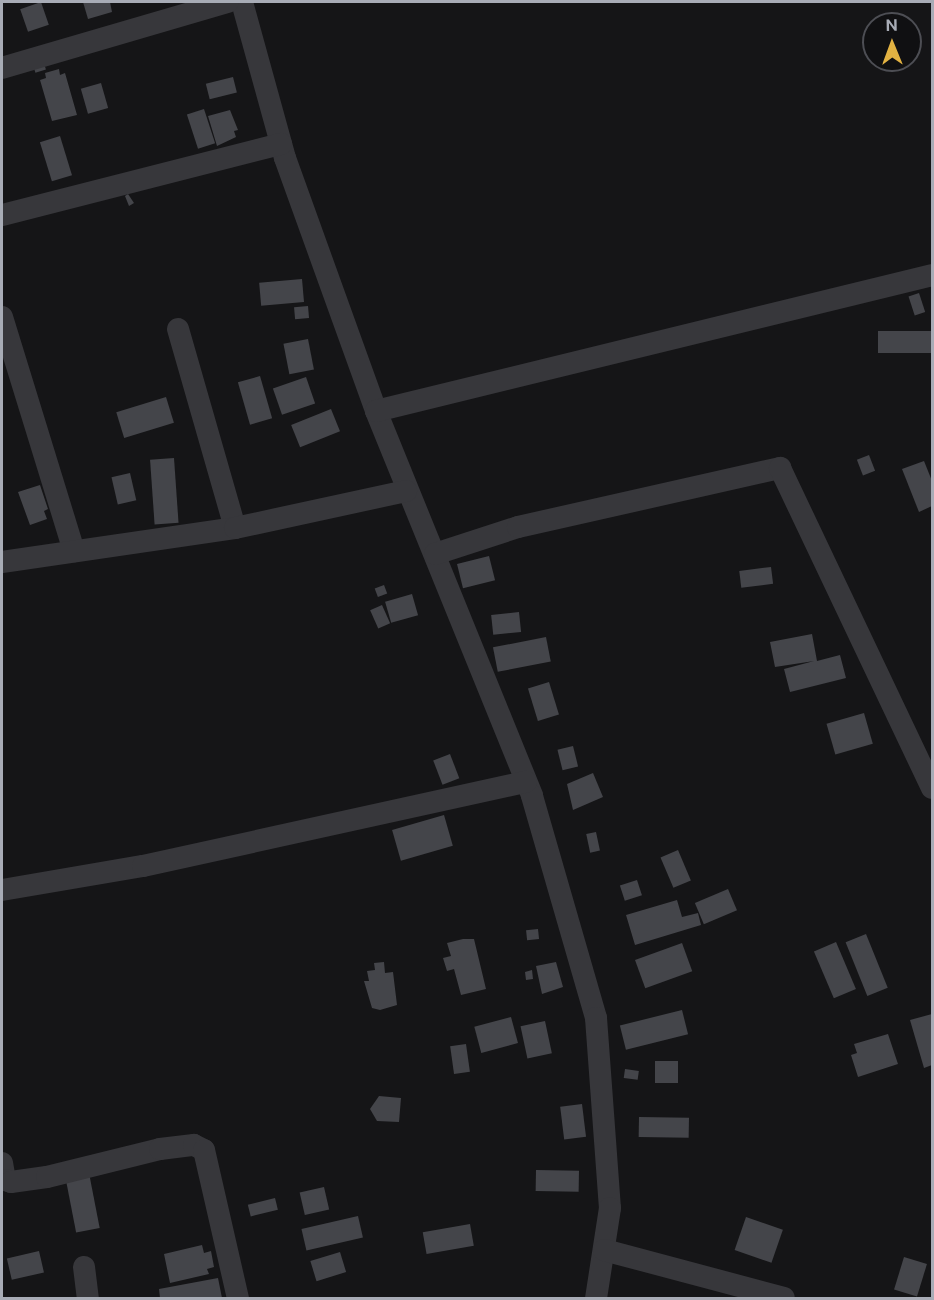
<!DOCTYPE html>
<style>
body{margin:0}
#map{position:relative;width:934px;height:1300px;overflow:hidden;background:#151517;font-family:"Public Sans",sans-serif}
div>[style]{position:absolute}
.building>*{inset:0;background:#44454a;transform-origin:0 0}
.minor>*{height:22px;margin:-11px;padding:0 11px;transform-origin:11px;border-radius:11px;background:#37373b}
span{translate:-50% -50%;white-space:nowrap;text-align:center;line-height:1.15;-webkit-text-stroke:5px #101012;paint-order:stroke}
.frame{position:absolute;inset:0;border:3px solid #a8acb6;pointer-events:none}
.north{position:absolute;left:862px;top:12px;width:60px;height:60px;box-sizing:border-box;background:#101012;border:2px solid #4d4e54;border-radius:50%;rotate:359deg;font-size:16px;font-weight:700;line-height:24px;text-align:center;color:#a8acb6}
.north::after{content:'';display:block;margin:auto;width:21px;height:27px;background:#e2b242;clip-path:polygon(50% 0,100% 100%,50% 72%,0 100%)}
</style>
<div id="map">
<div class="building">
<i style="left:41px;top:2px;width:24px;height:22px;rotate:71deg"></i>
<i style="clip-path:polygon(83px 2px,110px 2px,112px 12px,88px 19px)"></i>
<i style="left:43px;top:60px;width:10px;height:11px;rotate:73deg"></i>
<i style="clip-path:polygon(59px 69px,60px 75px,65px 73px,77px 115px,52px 121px,40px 80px,46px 78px,45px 73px)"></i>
<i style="left:233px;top:77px;width:16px;height:28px;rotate:76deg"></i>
<i style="left:101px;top:83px;width:26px;height:21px;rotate:74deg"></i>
<i style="left:204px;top:109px;width:36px;height:18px;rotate:72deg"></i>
<i style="clip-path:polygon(230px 110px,238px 130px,234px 131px,236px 137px,217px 146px,208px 116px)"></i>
<i style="left:60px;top:136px;width:41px;height:21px;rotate:73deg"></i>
<i style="clip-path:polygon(128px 194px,134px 203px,129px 206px,125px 196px)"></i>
<i style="left:302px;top:279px;width:23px;height:43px;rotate:85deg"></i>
<i style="left:919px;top:293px;width:20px;height:11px;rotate:72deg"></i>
<i style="left:308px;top:306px;width:12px;height:14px;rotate:85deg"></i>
<i style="left:932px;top:331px;width:22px;height:54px;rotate:90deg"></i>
<i style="left:308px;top:339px;width:31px;height:25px;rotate:79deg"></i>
<i style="left:260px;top:376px;width:44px;height:23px;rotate:74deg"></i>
<i style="left:306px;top:377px;width:28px;height:35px;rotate:71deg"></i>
<i style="left:166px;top:397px;width:27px;height:52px;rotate:73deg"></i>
<i style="left:331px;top:409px;width:24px;height:43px;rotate:68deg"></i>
<i style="left:869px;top:455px;width:17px;height:13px;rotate:69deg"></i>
<i style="left:174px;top:458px;width:65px;height:24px;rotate:86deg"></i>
<i style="clip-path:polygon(924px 461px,932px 481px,932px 506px,919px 512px,902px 469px)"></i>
<i style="left:130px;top:473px;width:28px;height:19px;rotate:77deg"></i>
<i style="clip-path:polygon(40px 485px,48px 509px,44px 511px,47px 519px,30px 525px,18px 492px)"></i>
<i style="left:489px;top:556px;width:25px;height:33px;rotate:76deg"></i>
<i style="left:771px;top:567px;width:17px;height:32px;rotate:83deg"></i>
<i style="left:384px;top:585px;width:9px;height:10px;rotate:69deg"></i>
<i style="left:412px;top:594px;width:22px;height:28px;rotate:74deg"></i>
<i style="left:382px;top:605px;width:20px;height:13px;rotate:66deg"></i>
<i style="left:519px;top:612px;width:20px;height:28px;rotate:84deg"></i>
<i style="clip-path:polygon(812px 634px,817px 661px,840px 655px,846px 678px,790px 692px,784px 669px,814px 661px,775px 667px,770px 642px)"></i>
<i style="left:546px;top:637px;width:25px;height:54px;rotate:79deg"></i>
<i style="left:549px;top:682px;width:34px;height:22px;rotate:73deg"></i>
<i style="left:864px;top:713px;width:32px;height:39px;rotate:74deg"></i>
<i style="left:573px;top:746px;width:21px;height:16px;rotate:76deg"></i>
<i style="left:450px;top:754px;width:26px;height:18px;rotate:69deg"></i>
<i style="clip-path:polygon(593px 773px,603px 797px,573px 810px,567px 784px)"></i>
<i style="left:444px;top:815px;width:32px;height:54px;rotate:74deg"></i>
<i style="left:596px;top:832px;width:19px;height:10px;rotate:78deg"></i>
<i style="left:678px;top:850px;width:33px;height:19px;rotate:67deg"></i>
<i style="left:637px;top:880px;width:16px;height:18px;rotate:72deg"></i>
<i style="left:728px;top:889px;width:23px;height:36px;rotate:67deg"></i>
<i style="clip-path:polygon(677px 900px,682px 917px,698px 913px,701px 925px,635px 945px,626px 915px)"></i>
<i style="left:538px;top:929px;width:10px;height:12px;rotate:84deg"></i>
<i style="left:866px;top:934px;width:58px;height:22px;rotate:68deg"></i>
<i style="clip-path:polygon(463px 939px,474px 939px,486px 989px,461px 995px,454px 969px,447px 971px,443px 958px,451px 956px,447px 943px)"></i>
<i style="left:836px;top:942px;width:51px;height:24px;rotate:67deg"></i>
<i style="left:682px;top:943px;width:30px;height:50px;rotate:70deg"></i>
<i style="clip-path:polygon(384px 962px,385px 973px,393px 972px,397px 1005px,380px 1010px,372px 1008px,364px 981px,369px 981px,367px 971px,375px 970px,374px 963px)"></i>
<i style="clip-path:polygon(556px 962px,563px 987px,542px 994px,536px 966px)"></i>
<i style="clip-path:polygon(532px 970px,533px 979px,526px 980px,525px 972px)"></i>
<i style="left:682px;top:1010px;width:25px;height:64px;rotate:76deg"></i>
<i style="clip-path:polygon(932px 1014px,932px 1065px,924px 1068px,910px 1020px)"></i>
<i style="left:511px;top:1017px;width:27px;height:38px;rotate:75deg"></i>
<i style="left:545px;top:1021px;width:33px;height:25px;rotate:78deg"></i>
<i style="clip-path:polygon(888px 1034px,898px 1064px,858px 1077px,851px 1055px,857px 1053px,854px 1044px)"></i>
<i style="left:466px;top:1044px;width:28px;height:16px;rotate:82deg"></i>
<i style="left:655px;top:1061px;width:23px;height:22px"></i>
<i style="left:625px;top:1069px;width:14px;height:9px;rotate:8deg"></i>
<i style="clip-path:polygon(379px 1096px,401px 1098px,399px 1122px,377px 1121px,370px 1109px)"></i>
<i style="left:582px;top:1104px;width:33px;height:22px;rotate:83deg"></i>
<i style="left:639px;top:1117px;width:50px;height:20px;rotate:1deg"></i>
<i style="left:536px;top:1170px;width:43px;height:21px;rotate:1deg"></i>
<i style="left:89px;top:1173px;width:56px;height:24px;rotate:79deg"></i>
<i style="left:324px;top:1187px;width:23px;height:25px;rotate:77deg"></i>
<i style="left:275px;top:1198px;width:12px;height:28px;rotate:76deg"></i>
<i style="left:358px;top:1216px;width:22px;height:58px;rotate:77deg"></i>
<i style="left:746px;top:1217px;width:39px;height:35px;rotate:19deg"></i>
<i style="left:470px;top:1224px;width:22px;height:48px;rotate:80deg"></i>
<i style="clip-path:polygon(202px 1245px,204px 1253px,211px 1251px,214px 1267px,207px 1269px,209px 1274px,170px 1283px,164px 1254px)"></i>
<i style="left:39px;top:1251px;width:22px;height:33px;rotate:77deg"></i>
<i style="left:340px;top:1252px;width:21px;height:31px;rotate:73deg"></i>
<i style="left:904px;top:1257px;width:24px;height:34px;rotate:17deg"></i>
<i style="clip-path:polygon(218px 1278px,222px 1298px,160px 1298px,159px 1289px)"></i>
</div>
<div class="minor">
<i style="left:242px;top:2px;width:162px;rotate:74.6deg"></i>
<i style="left:285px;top:158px;width:269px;rotate:70.2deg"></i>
<i style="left:376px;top:411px;width:415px;rotate:67.9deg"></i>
<i style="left:532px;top:796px;width:231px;rotate:73.9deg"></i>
<i style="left:596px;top:1018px;width:191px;rotate:85.8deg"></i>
<i style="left:610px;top:1208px;width:91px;rotate:98.8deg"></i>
<i style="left:2px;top:68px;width:235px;rotate:-16.3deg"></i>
<i style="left:2px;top:215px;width:288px;rotate:-14.3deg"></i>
<i style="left:2px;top:317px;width:245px;rotate:72.9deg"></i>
<i style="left:178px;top:329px;width:207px;rotate:74deg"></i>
<i style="left:376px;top:411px;width:572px;rotate:-13.74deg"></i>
<i style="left:435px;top:554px;width:87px;rotate:-18deg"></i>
<i style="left:518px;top:527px;width:269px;rotate:-12.7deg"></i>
<i style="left:780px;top:468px;width:354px;rotate:64.6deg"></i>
<i style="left:2px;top:562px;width:235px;rotate:-8.3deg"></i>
<i style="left:235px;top:528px;width:175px;rotate:-12.2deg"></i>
<i style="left:2px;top:890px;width:143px;rotate:-9.7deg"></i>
<i style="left:143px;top:866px;width:392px;rotate:-12.4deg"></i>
<i style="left:2px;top:1163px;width:17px;rotate:80deg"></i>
<i style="left:5px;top:1180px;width:6px;rotate:18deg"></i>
<i style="left:11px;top:1182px;width:36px;rotate:-8deg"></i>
<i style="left:47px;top:1177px;width:116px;rotate:-13.9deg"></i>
<i style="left:160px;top:1149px;width:34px;rotate:-7deg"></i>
<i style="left:194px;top:1145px;width:11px;rotate:27deg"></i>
<i style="left:204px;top:1150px;width:152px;rotate:77.1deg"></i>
<i style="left:604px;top:1250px;width:186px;rotate:14.9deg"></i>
<i style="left:84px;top:1267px;width:31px;rotate:83deg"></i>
</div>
<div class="frame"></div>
<div class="north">N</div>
</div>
